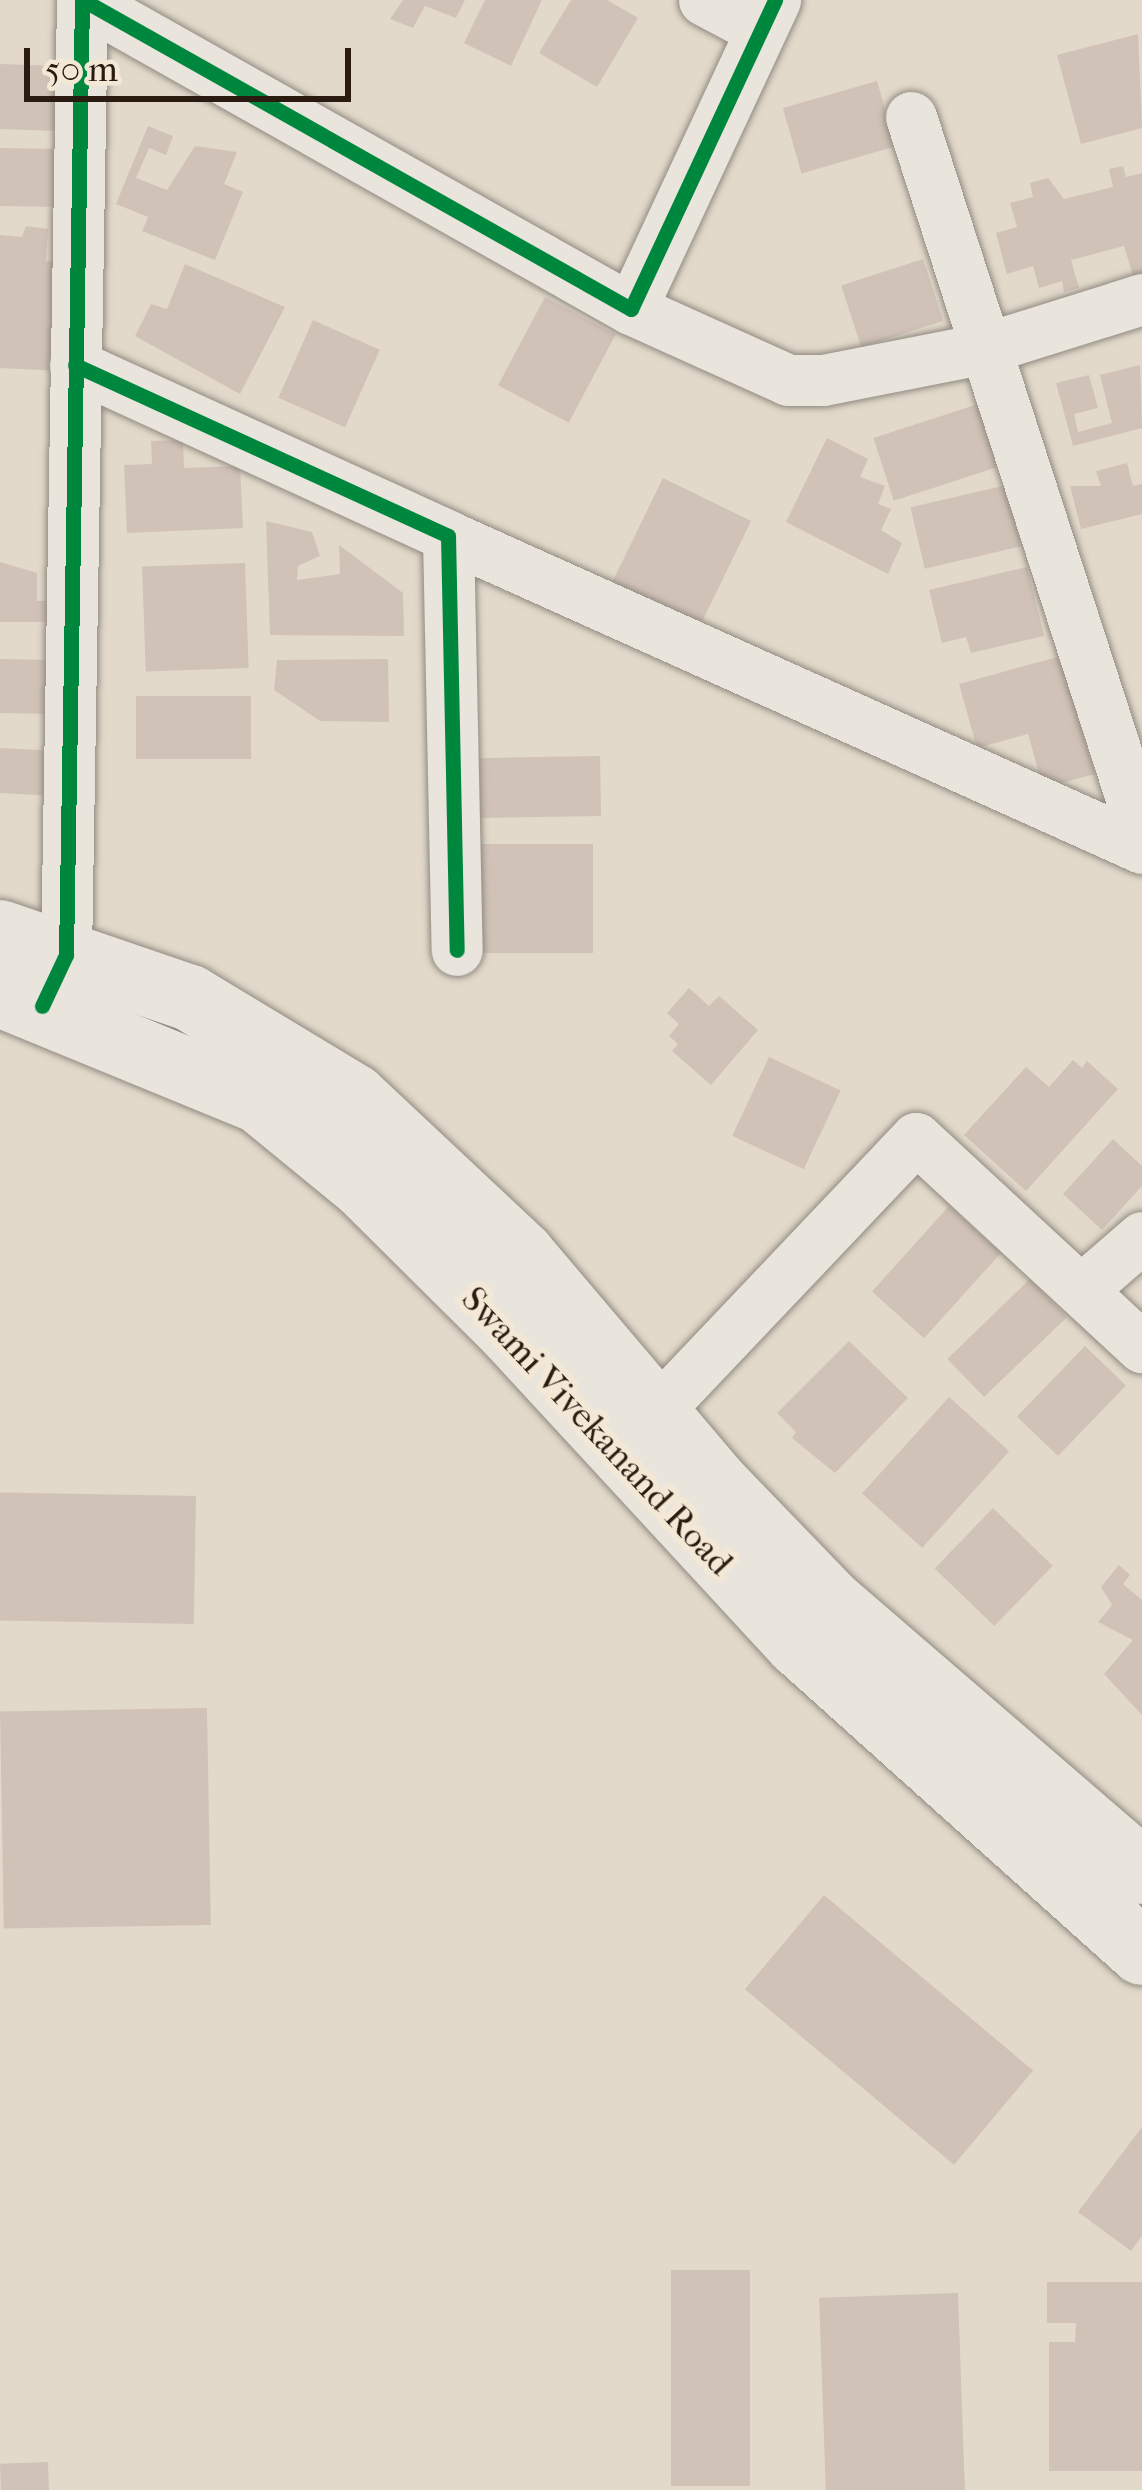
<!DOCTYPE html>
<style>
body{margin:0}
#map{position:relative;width:1142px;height:2490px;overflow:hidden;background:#e2d9ca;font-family:"IM FELL French Canon",serif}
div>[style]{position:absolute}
.building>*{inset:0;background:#d1c2b7;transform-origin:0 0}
.roads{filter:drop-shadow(0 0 3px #928b82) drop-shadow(0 0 3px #928b82)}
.minor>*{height:51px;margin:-25.5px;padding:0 25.5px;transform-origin:25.5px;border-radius:25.5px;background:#e9e4dc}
.secondary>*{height:66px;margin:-33px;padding:0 33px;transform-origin:33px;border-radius:33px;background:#e9e4dc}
.cycleway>*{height:15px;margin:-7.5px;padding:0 7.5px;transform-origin:7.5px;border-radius:7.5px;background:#00873e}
span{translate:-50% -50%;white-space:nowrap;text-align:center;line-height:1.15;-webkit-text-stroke:12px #f3e8d6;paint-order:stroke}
.street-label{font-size:36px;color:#2a1b11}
.scale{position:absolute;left:24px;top:48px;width:327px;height:54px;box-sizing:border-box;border:6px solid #2a1b11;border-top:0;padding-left:15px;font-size:36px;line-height:42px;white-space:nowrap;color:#2a1b11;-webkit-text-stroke:9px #f3e8d6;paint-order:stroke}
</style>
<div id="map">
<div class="building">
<i style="clip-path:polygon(403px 0,465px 0,456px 18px,425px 6px,413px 28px,390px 19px)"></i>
<i style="clip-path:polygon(485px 0,542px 0,511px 66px,464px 43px)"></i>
<i style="clip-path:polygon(571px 0,607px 0,638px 18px,597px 87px,539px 53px)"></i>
<i style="clip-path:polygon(1138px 34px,1142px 128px,1081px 144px,1057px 55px)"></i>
<i style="left:0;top:64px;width:59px;height:65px;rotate:2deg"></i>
<i style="left:877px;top:81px;width:68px;height:98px;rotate:74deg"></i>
<i style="clip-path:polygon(148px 126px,173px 136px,166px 155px,149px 148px,136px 178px,167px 190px,195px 146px,237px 152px,224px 184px,243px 192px,215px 260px,142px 231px,148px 217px,116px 204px)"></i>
<i style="left:59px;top:149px;width:58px;height:59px;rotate:91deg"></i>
<i style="clip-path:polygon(1123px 166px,1126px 177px,1142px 173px,1142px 274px,1133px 276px,1124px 246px,1071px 260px,1079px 288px,1064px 292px,1062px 281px,1039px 288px,1033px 266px,1007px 274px,996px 233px,1017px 227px,1010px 203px,1033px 197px,1030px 183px,1048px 178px,1064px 199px,1113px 187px,1109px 169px)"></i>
<i style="clip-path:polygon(26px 226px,48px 229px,46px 261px,72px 259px,63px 371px,0 368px,0 235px,22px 237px)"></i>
<i style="left:923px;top:259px;width:65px;height:86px;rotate:72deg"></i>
<i style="clip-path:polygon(185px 264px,285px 307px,240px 394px,135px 336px,151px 304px,167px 309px)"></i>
<i style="left:545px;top:297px;width:80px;height:100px;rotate:28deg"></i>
<i style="left:313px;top:320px;width:73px;height:85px;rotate:24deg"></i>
<i style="clip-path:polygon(1140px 365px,1142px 428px,1073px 446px,1056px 383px,1089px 375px,1098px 408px,1074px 414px,1078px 432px,1112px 423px,1100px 375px)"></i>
<i style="left:978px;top:404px;width:66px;height:110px;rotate:72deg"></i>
<i style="clip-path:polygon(827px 438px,868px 459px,860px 477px,885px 486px,878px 504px,891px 509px,881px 530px,902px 543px,888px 574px,786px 522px)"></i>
<i style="clip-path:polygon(183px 440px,184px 468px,240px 466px,243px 528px,127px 533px,124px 465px,152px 464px,151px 441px)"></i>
<i style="clip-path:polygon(1127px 463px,1133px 486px,1142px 484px,1142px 514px,1081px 529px,1070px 486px,1101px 486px,1096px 471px)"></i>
<i style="left:663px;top:478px;width:98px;height:116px;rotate:26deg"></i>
<i style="left:1007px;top:485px;width:63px;height:99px;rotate:77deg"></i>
<i style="clip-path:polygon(266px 521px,312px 532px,320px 556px,298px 566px,297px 580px,340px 574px,339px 545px,403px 593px,404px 636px,270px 635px)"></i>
<i style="clip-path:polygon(0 562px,37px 573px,37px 601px,56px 601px,56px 622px,0 622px)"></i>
<i style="left:245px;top:563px;width:105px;height:103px;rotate:88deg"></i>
<i style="clip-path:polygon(1027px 567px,1044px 636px,971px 653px,966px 637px,942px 643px,929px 590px)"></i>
<i style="clip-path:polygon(1061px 656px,1095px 774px,1043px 788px,1028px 734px,977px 748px,959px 684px)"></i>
<i style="left:0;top:659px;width:54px;height:54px;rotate:1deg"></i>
<i style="clip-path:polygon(388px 659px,389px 722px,320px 721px,274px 690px,277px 660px)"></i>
<i style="left:136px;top:696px;width:115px;height:63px"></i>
<i style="left:0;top:748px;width:58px;height:45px;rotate:3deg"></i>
<i style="left:600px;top:756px;width:60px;height:122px;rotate:89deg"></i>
<i style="left:478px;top:844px;width:115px;height:109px"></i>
<i style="clip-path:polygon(689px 988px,709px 1006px,719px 996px,758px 1030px,711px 1085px,672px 1051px,678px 1044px,669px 1036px,679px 1024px,667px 1013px)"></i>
<i style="left:769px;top:1057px;width:79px;height:87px;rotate:25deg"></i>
<i style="clip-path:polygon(1073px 1060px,1082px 1068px,1087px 1061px,1118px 1089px,1026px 1191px,964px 1135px,1026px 1067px,1049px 1087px)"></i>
<i style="clip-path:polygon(1113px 1139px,1142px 1166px,1142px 1186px,1102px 1230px,1063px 1194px)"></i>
<i style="left:949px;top:1206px;width:70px;height:115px;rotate:42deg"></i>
<i style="left:1030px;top:1279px;width:53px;height:115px;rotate:46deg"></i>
<i style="clip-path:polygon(849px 1341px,908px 1398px,835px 1473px,792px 1438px,796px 1432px,777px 1413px)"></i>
<i style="left:1085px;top:1346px;width:57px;height:98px;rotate:44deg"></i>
<i style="left:949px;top:1397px;width:81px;height:130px;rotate:42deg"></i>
<i style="left:196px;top:1496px;width:128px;height:196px;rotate:91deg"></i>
<i style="left:993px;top:1508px;width:83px;height:84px;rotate:44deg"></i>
<i style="clip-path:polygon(1119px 1565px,1130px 1575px,1123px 1584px,1142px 1600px,1142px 1715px,1104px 1674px,1133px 1640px,1098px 1622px,1112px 1605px,1101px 1587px)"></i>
<i style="left:207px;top:1708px;width:217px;height:207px;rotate:89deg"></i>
<i style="left:824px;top:1895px;width:273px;height:123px;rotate:40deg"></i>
<i style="clip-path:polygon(1142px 2127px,1142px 2236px,1131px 2251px,1078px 2212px)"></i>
<i style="left:671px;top:2270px;width:79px;height:216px"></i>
<i style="clip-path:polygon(1047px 2282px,1142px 2282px,1142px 2471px,1049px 2471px,1049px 2342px,1075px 2342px,1076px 2323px,1047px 2323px)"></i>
<i style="left:958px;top:2293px;width:197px;height:139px;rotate:88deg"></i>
<i style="left:48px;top:2462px;width:28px;height:48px;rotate:88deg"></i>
</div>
<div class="roads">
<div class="minor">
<i style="left:83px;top:0;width:629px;rotate:29.42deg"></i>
<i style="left:631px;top:309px;width:341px;rotate:-65deg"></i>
<i style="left:704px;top:0;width:64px;rotate:27.8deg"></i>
<i style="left:911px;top:117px;width:751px;rotate:72.1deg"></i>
<i style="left:631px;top:309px;width:172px;rotate:24.3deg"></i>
<i style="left:788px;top:380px;width:35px"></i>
<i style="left:823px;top:380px;width:166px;rotate:-11.1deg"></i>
<i style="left:986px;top:348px;width:164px;rotate:-17.4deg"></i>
<i style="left:75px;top:365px;width:410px;rotate:24.6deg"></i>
<i style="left:448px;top:536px;width:414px;rotate:88.8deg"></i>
<i style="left:448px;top:536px;width:761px;rotate:24.21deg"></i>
<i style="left:51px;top:986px;width:34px;rotate:-64deg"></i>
<i style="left:66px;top:955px;width:955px;rotate:-89.04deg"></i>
<i style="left:1081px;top:1290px;width:81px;rotate:-41deg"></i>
<i style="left:655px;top:1413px;width:379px;rotate:-46.5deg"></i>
<i style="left:916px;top:1138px;width:308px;rotate:42.8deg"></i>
</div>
<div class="secondary">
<i style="left:0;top:933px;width:201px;rotate:18.9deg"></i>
<i style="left:190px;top:998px;width:192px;rotate:31.1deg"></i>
<i style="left:354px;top:1097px;width:231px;rotate:43.2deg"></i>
<i style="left:522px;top:1255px;width:302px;rotate:49.7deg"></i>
<i style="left:717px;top:1485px;width:163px;rotate:46deg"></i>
<i style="left:830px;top:1602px;width:412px;rotate:40.8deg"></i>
<i style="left:0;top:994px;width:280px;rotate:22.3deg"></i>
<i style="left:259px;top:1100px;width:136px;rotate:39.3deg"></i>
<i style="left:364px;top:1186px;width:204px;rotate:44.8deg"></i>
<i style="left:509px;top:1330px;width:427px;rotate:47.3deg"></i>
<i style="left:799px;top:1644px;width:461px;rotate:41.9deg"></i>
</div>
</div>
<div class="cycleway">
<i style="left:83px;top:0;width:629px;rotate:29.42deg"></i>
<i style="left:631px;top:309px;width:341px;rotate:-65deg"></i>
<i style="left:75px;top:365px;width:410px;rotate:24.6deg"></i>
<i style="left:448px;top:536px;width:414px;rotate:88.8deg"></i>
<i style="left:42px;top:1006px;width:56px;rotate:-64.8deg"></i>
<i style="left:66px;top:955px;width:955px;rotate:-89.04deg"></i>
</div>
<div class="street-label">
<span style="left:597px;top:1431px;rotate:47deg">Swami Vivekanand Road</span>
</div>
<div class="scale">50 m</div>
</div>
